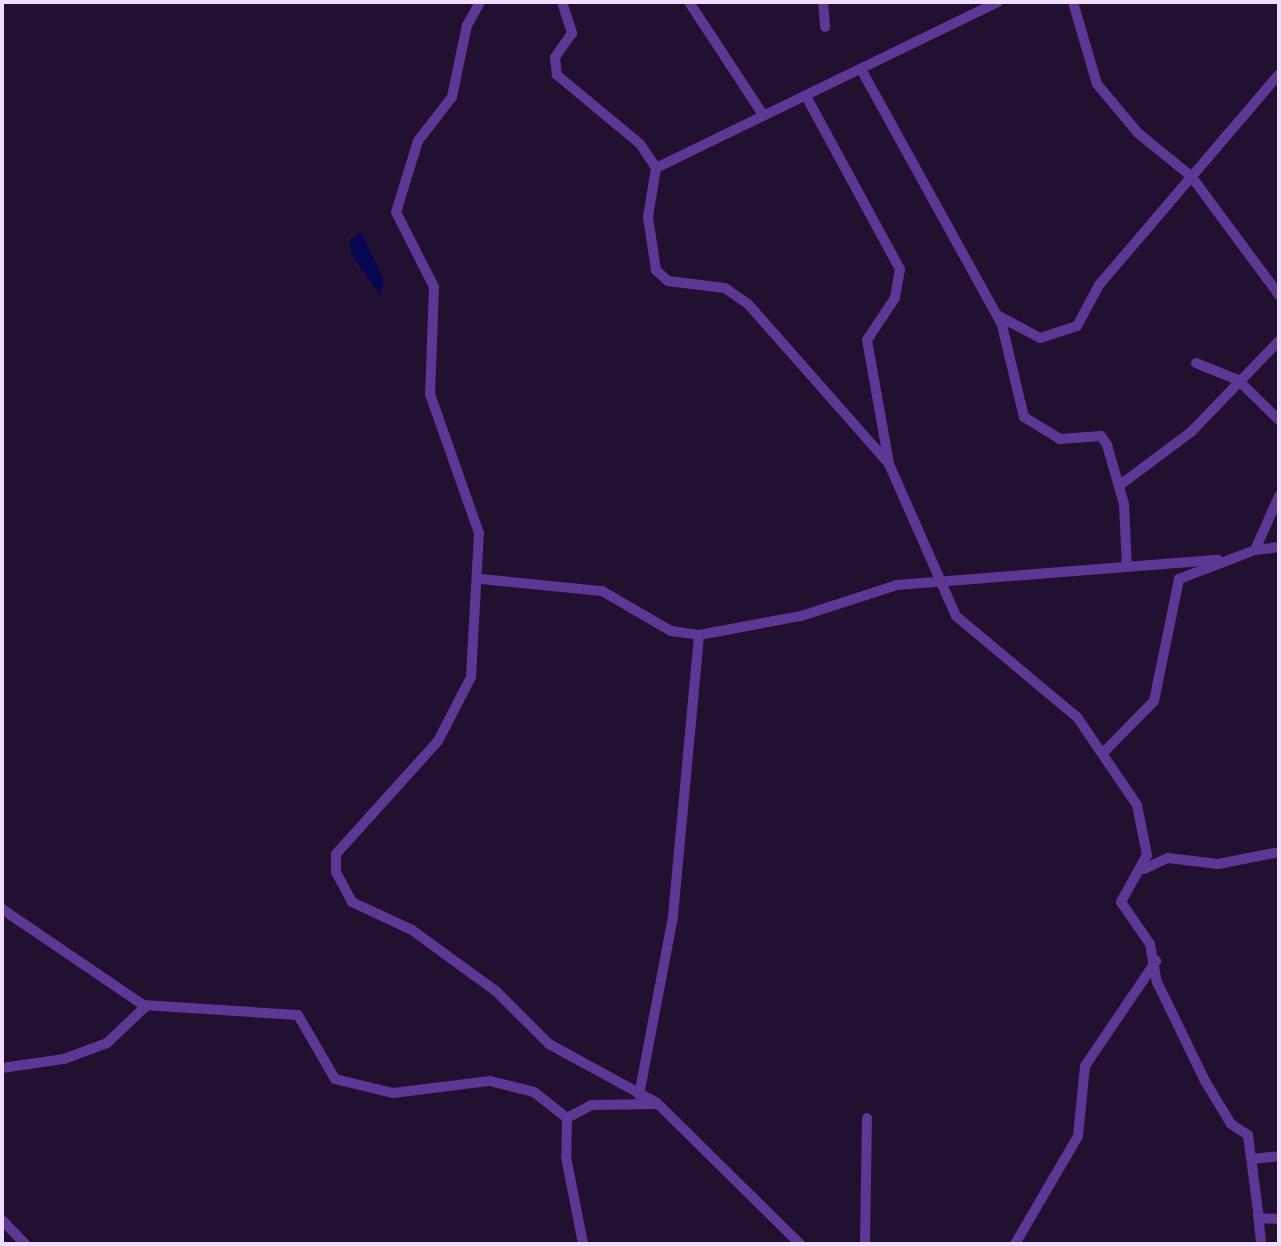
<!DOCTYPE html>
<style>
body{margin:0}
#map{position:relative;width:1281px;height:1246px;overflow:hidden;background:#211030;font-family:"Varela Round",sans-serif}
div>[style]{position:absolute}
.water>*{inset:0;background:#060652}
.street>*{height:10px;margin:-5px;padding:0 5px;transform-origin:5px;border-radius:5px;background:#5c3793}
span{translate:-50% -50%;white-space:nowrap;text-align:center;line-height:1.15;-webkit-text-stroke:7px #211030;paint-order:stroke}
.frame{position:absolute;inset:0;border:4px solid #eedeff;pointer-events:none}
</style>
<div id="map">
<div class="water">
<i style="clip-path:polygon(361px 232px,384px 280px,380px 295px,351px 254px,350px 240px)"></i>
</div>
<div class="street">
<i style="left:480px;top:2px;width:26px;rotate:119deg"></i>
<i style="left:467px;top:25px;width:74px;rotate:101.8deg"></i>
<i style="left:452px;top:97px;width:56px;rotate:127.7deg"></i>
<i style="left:418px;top:141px;width:74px;rotate:107.2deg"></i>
<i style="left:396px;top:212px;width:84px;rotate:63.1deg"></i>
<i style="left:434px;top:287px;width:107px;rotate:92.1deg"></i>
<i style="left:430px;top:394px;width:147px;rotate:70.6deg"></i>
<i style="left:479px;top:533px;width:144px;rotate:93.2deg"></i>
<i style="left:471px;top:677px;width:72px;rotate:117.3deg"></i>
<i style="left:438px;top:741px;width:152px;rotate:132.1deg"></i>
<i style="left:336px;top:854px;width:18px;rotate:90deg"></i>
<i style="left:336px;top:872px;width:34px;rotate:62deg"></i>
<i style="left:352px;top:902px;width:66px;rotate:25deg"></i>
<i style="left:412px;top:930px;width:105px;rotate:36.1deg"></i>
<i style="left:497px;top:992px;width:74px;rotate:45deg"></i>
<i style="left:549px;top:1044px;width:123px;rotate:28.6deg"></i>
<i style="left:657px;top:1103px;width:201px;rotate:44.6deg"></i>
<i style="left:562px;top:2px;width:33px;rotate:72deg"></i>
<i style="left:572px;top:33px;width:29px;rotate:125deg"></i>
<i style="left:555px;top:57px;width:18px;rotate:84deg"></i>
<i style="left:557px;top:75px;width:108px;rotate:39.7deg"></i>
<i style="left:640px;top:144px;width:29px;rotate:56deg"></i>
<i style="left:656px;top:168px;width:50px;rotate:99.3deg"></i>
<i style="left:648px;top:217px;width:54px;rotate:81.4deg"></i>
<i style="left:656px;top:270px;width:16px;rotate:43deg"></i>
<i style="left:668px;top:281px;width:57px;rotate:7deg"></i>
<i style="left:725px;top:288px;width:29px;rotate:35deg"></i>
<i style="left:749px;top:305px;width:212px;rotate:48.6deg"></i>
<i style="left:889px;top:464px;width:166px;rotate:66.2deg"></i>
<i style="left:956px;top:616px;width:158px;rotate:39.9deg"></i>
<i style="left:1077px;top:717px;width:107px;rotate:55.7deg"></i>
<i style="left:1137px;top:805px;width:51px;rotate:78.7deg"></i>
<i style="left:1147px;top:855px;width:54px;rotate:119deg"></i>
<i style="left:1121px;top:902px;width:51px;rotate:55.4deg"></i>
<i style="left:1150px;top:944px;width:39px;rotate:80deg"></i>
<i style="left:1157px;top:982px;width:110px;rotate:64.1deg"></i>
<i style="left:1205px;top:1081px;width:50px;rotate:58.8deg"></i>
<i style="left:1231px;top:1124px;width:20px;rotate:33deg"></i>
<i style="left:1248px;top:1135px;width:84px;rotate:82.5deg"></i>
<i style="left:1259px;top:1218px;width:20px;rotate:3deg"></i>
<i style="left:689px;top:2px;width:136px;rotate:56.7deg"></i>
<i style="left:823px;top:2px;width:25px;rotate:85deg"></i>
<i style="left:1073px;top:2px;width:85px;rotate:73.7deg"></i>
<i style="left:1097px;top:84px;width:64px;rotate:50.1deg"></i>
<i style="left:1138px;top:133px;width:68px;rotate:39.1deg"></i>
<i style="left:1191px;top:176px;width:148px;rotate:53.5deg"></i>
<i style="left:862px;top:71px;width:290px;rotate:61.1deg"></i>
<i style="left:1002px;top:325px;width:95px;rotate:76.6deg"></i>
<i style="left:1024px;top:417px;width:42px;rotate:31.4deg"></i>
<i style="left:1060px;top:439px;width:41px;rotate:-4.2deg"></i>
<i style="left:1101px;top:436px;width:11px;rotate:56deg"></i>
<i style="left:1107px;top:445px;width:61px;rotate:73.9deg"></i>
<i style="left:1124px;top:504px;width:63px;rotate:87.3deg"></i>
<i style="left:807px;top:98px;width:195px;rotate:61.5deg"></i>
<i style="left:900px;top:269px;width:29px;rotate:100deg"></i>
<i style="left:895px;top:298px;width:50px;rotate:123.7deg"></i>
<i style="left:867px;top:340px;width:126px;rotate:79.9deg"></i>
<i style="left:656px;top:168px;width:380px;rotate:-25.9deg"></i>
<i style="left:997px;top:315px;width:49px;rotate:28.1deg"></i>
<i style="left:1040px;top:338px;width:39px;rotate:-18deg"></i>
<i style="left:1077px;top:326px;width:47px;rotate:-61.8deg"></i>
<i style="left:1099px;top:285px;width:277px;rotate:-49.5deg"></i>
<i style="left:1196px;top:363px;width:45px;rotate:22deg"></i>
<i style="left:1238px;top:380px;width:57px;rotate:44.3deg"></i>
<i style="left:1120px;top:485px;width:89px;rotate:-36.7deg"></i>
<i style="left:1191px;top:432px;width:127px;rotate:-46deg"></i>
<i style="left:1255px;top:550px;width:24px;rotate:-7deg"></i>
<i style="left:481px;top:579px;width:122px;rotate:5.7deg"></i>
<i style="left:602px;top:591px;width:80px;rotate:30.1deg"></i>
<i style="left:671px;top:631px;width:28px;rotate:8deg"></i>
<i style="left:699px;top:635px;width:104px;rotate:-10.6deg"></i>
<i style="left:801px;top:616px;width:101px;rotate:-17.9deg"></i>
<i style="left:897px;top:585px;width:322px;rotate:-4.5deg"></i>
<i style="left:1105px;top:751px;width:70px;rotate:-45.6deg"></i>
<i style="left:1154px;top:701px;width:125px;rotate:-78.4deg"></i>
<i style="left:1179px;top:579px;width:81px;rotate:-20.9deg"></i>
<i style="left:1255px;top:550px;width:59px;rotate:-66deg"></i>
<i style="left:1144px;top:869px;width:26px;rotate:-25deg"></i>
<i style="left:1168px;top:858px;width:50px;rotate:6.8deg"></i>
<i style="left:1218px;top:864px;width:62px;rotate:-11.1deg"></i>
<i style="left:2px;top:909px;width:171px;rotate:34.2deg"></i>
<i style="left:143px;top:1005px;width:155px;rotate:3.7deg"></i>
<i style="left:298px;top:1015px;width:74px;rotate:60deg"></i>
<i style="left:335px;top:1079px;width:60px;rotate:13.6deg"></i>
<i style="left:393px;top:1093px;width:98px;rotate:-7.1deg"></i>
<i style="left:490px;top:1081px;width:45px;rotate:14deg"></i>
<i style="left:534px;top:1092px;width:42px;rotate:38.2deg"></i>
<i style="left:567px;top:1118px;width:27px;rotate:-28deg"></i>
<i style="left:591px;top:1105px;width:64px;rotate:-0.9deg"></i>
<i style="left:2px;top:1068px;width:63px;rotate:-8.3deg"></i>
<i style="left:64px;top:1059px;width:46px;rotate:-20.4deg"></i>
<i style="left:107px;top:1043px;width:54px;rotate:-43.5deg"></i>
<i style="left:639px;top:1095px;width:182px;rotate:-79.2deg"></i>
<i style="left:673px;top:916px;width:282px;rotate:-84.7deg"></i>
<i style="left:567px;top:1118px;width:39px;rotate:91deg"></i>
<i style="left:566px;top:1157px;width:89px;rotate:78.9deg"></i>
<i style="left:1252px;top:1159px;width:27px;rotate:-6deg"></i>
<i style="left:1258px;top:1214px;width:30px;rotate:84deg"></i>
<i style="left:2px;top:1220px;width:33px;rotate:46deg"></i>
<i style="left:865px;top:1244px;width:126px;rotate:-89.1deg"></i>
<i style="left:1015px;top:1244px;width:125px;rotate:-59.7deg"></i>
<i style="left:1078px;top:1136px;width:70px;rotate:-84.3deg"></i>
<i style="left:1085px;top:1066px;width:127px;rotate:-55.9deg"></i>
</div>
<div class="frame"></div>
</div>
